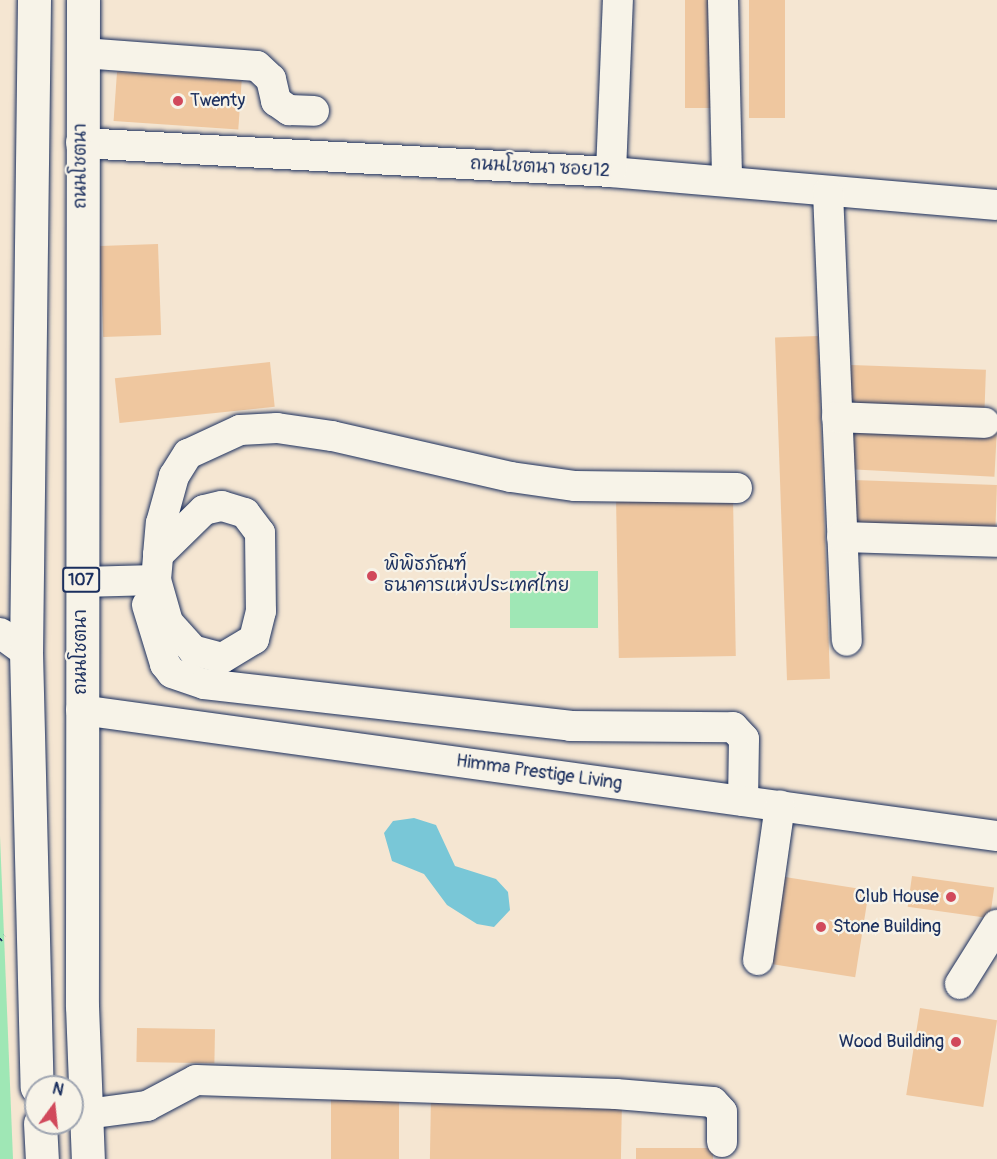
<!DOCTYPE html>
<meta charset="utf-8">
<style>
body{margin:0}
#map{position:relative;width:997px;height:1159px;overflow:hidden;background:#f5e6d2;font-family:Pangolin,"Playpen Sans Thai",sans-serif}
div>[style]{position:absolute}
.green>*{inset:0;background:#9fe7b5;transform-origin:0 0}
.water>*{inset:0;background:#79c7d7}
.building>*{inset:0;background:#efc79f;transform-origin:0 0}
.path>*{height:4px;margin-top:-2px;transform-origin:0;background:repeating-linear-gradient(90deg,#1b2f5e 0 1.5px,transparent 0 6px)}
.roads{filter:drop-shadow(0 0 2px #1b2f5e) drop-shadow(0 0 2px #1b2f5e)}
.minor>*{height:30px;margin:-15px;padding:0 15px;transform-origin:15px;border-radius:15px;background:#f7f3e8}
.major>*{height:33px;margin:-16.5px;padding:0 16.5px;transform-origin:16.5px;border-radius:16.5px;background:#f7f3e8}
.dots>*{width:16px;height:16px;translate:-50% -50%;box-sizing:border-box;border:3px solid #f7f3e8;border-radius:50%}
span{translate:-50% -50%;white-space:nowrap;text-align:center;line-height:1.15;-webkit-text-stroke:4.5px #f7f3e8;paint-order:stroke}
.shield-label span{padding:2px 4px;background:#f7f3e8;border:2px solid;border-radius:4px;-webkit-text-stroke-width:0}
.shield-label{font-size:16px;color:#1b2f5e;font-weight:700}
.poi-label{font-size:18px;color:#1b2f5e}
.left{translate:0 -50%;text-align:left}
.right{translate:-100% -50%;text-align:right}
.street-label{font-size:18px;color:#1b2f5e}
.north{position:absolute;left:24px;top:1075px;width:60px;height:60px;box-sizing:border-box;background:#f7f3e8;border:2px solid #9fa5b1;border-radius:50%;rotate:15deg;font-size:16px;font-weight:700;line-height:24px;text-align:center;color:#1b2f5e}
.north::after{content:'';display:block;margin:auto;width:21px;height:27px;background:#d1495b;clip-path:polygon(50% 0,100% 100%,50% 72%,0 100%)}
</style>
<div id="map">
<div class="green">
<i style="left:598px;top:571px;width:57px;height:88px;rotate:90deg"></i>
<i style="clip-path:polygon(0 836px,13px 1159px,0 1159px)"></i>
</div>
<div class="water">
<i style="clip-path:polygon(414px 818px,436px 825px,455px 866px,496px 879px,508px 892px,510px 910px,494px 927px,477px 924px,447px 905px,424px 874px,392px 861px,384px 833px,393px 821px)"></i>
</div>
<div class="building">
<i style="left:685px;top:0;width:34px;height:108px"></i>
<i style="left:749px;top:0;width:36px;height:118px"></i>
<i style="left:117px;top:72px;width:125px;height:49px;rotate:4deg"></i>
<i style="left:158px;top:244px;width:91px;height:58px;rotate:88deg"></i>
<i style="left:818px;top:336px;width:343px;height:43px;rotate:88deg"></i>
<i style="left:270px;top:362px;width:45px;height:156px;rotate:84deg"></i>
<i style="left:851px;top:365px;width:135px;height:46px;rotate:2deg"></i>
<i style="left:848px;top:424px;width:149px;height:45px;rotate:3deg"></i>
<i style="left:853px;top:480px;width:144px;height:43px;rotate:2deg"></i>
<i style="left:733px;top:496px;width:160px;height:117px;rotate:89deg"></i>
<i style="left:912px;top:876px;width:83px;height:31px;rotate:8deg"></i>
<i style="left:785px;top:877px;width:85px;height:88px;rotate:9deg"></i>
<i style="left:920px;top:1008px;width:78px;height:88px;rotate:9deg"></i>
<i style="left:137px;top:1028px;width:78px;height:34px;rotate:1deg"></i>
<i style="left:331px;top:1092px;width:68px;height:67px"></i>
<i style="left:431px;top:1096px;width:191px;height:63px;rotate:1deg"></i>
<i style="left:636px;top:1148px;width:77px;height:11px"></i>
</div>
<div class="path">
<i style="left:0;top:940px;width:6px;rotate:-45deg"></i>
</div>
<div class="roads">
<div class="minor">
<i style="left:723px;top:0;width:181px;rotate:88.7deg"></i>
<i style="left:83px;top:53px;width:174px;rotate:4.3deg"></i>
<i style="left:257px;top:66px;width:19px;rotate:43deg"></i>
<i style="left:271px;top:79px;width:23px;rotate:77deg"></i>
<i style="left:276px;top:101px;width:16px;rotate:35deg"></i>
<i style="left:289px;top:110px;width:25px;rotate:2deg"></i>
<i style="left:81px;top:143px;width:531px;rotate:3.13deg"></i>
<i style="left:611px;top:172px;width:387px;rotate:4.9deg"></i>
<i style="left:611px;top:172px;width:172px;rotate:-87.7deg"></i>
<i style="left:828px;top:192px;width:449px;rotate:87.6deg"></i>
<i style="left:837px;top:417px;width:148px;rotate:2.3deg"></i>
<i style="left:842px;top:537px;width:155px;rotate:1.8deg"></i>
<i style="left:158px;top:555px;width:64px;rotate:-44.4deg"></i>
<i style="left:204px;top:510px;width:18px;rotate:-13deg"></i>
<i style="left:222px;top:506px;width:24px;rotate:17deg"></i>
<i style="left:245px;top:513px;width:25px;rotate:53deg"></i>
<i style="left:260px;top:533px;width:78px;rotate:89.3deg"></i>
<i style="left:261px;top:611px;width:29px;rotate:104deg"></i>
<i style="left:254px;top:639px;width:37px;rotate:149deg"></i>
<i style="left:222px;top:658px;width:30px;rotate:-165deg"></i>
<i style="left:193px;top:650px;width:38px;rotate:-132deg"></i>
<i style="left:168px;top:622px;width:44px;rotate:-105.9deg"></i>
<i style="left:156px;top:580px;width:25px;rotate:-85deg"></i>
<i style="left:158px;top:555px;width:32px;rotate:-85deg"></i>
<i style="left:161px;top:523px;width:49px;rotate:-74.5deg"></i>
<i style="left:174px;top:476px;width:26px;rotate:-58deg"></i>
<i style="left:188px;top:454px;width:57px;rotate:-24.8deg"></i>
<i style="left:240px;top:430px;width:37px;rotate:-3deg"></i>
<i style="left:277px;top:428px;width:56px;rotate:8.3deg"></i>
<i style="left:332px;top:436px;width:184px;rotate:12.9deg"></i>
<i style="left:511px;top:477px;width:65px;rotate:8deg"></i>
<i style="left:575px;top:486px;width:162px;rotate:0.7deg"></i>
<i style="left:81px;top:582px;width:75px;rotate:-1.5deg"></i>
<i style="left:147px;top:605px;width:62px;rotate:73deg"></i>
<i style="left:165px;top:664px;width:11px;rotate:52deg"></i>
<i style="left:172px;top:673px;width:34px;rotate:19deg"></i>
<i style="left:204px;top:684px;width:368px;rotate:6.5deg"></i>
<i style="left:570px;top:726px;width:163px;rotate:0.4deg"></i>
<i style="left:733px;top:727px;width:16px;rotate:47deg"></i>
<i style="left:744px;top:739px;width:62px;rotate:90.9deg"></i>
<i style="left:0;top:633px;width:32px;rotate:36deg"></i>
<i style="left:81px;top:710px;width:925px;rotate:7.83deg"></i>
<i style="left:758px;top:960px;width:156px;rotate:-81.9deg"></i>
<i style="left:960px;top:984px;width:70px;rotate:-57.9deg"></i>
<i style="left:87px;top:1114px;width:61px;rotate:-7.6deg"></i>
<i style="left:147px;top:1106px;width:55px;rotate:-28deg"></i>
<i style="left:196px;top:1080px;width:420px;rotate:1.9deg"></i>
<i style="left:616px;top:1094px;width:97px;rotate:4.7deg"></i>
<i style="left:713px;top:1102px;width:13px;rotate:48deg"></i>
<i style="left:722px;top:1112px;width:30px;rotate:90deg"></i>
</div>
<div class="major">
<i style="left:34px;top:0;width:652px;rotate:90.7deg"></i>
<i style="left:26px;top:652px;width:435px;rotate:88.6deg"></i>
<i style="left:83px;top:0;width:1006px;rotate:90.06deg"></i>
<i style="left:82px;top:1006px;width:153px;rotate:87.8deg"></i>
<i style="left:40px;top:1123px;width:36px;rotate:87deg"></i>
</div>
</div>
<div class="dots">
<i style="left:178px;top:101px;background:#d1495b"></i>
<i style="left:372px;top:576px;background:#d1495b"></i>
<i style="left:951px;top:897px;background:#d1495b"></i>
<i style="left:821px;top:927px;background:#d1495b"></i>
<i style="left:956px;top:1042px;background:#d1495b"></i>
</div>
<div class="shield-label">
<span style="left:81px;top:580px">107</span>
</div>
<div class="poi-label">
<span class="left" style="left:190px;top:101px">Twenty</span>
<span class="left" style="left:384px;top:576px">พิพิธภัณฑ์<br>ธนาคารแห่งประเทศไทย</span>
<span class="right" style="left:939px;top:897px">Club House</span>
<span class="left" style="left:833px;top:927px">Stone Building</span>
<span class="right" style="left:944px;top:1042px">Wood Building</span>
</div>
<div class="street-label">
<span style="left:81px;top:166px;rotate:-90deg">ถนนโชตนา</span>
<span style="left:540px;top:168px;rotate:3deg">ถนนโชตนา ซอย12</span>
<span style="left:81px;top:652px;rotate:-90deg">ถนนโชตนา</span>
<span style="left:539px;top:773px;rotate:8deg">Himma Prestige Living</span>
</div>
<div class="north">N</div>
</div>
